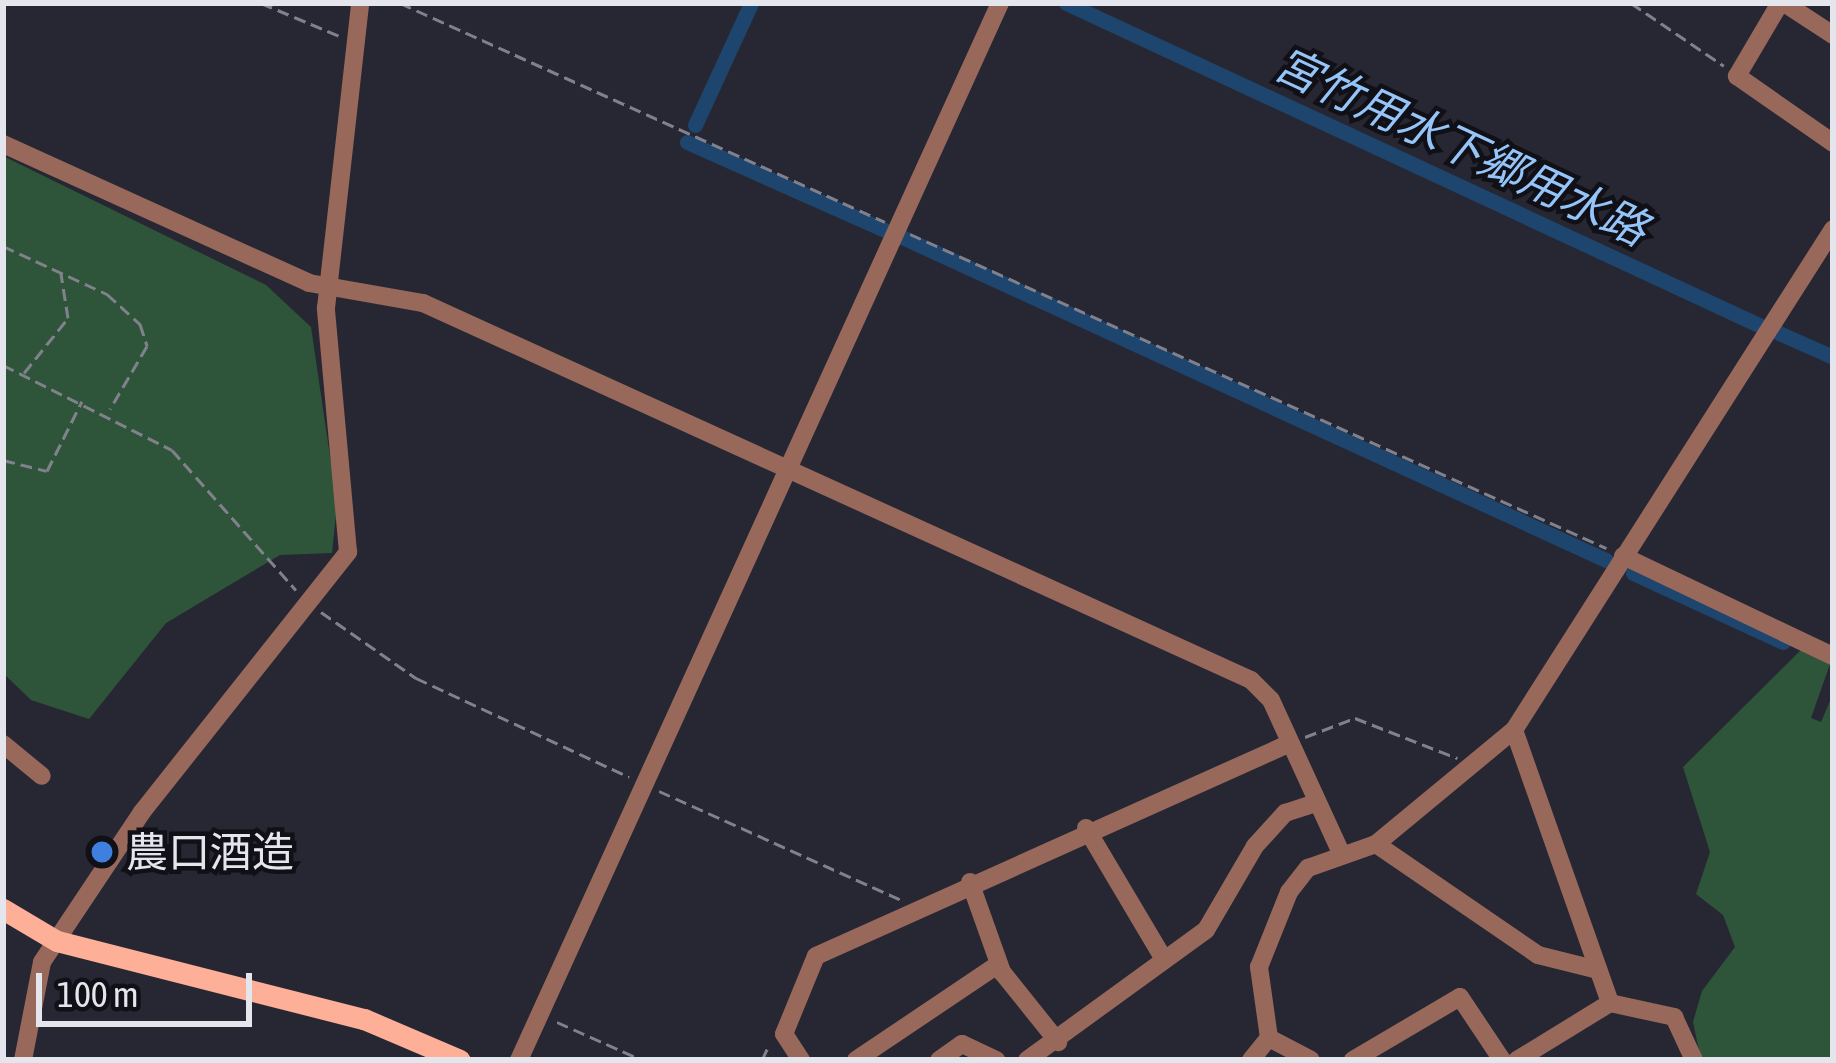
<!DOCTYPE html>
<meta charset="utf-8">
<style>
body{margin:0}
#map{position:relative;width:1836px;height:1063px;overflow:hidden;background:#272734;font-family:"Asap Condensed","Noto Sans JP",sans-serif}
div>[style]{position:absolute}
.green>*{inset:0;background:#2e553a}
.canal>*{height:15px;margin:-7.5px;padding:0 7.5px;transform-origin:7.5px;border-radius:7.5px;background:#1e456e}
.path>*{height:3px;margin-top:-1.5px;transform-origin:0;background:repeating-linear-gradient(90deg,#81818d 0 12px,transparent 0 18px)}
.minor>*{height:18px;margin:-9px;padding:0 9px;transform-origin:9px;border-radius:9px;background:#98695b}
.major>*{height:21px;margin:-10.5px;padding:0 10.5px;transform-origin:10.5px;border-radius:10.5px;background:#fdaf98}
.dots>*{width:33px;height:33px;translate:-50% -50%;box-sizing:border-box;border:6px solid #101016;border-radius:50%}
span{translate:-50% -50%;white-space:nowrap;text-align:center;line-height:1.15;-webkit-text-stroke:9px #101016;paint-order:stroke}
.poi-label{font-size:42px;color:#e5e5ee}
.left{translate:0 -50%;text-align:left}
.water-label{font-size:45px;color:#95c4f9;font-style:italic}
.frame{position:absolute;inset:0;border:6px solid #e5e5ee;pointer-events:none}
.scale{position:absolute;left:36px;top:973px;width:216px;height:54px;box-sizing:border-box;border:6px solid #e5e5ee;border-top:0;padding-left:15px;font-size:36px;line-height:42px;white-space:nowrap;color:#e5e5ee;-webkit-text-stroke:9px #101016;paint-order:stroke}
</style>
<div id="map">
<div class="green">
<i style="clip-path:polygon(3px 156px,266px 285px,311px 327px,337px 504px,332px 553px,280px 555px,166px 623px,89px 719px,31px 700px,3px 673px)"></i>
<i style="clip-path:polygon(1802px 649px,1830px 664px,1811px 718px,1821px 722px,1833px 694px,1833px 1060px,1701px 1060px,1693px 1022px,1702px 991px,1735px 947px,1723px 915px,1696px 894px,1710px 852px,1683px 767px)"></i>
</div>
<div class="canal">
<i style="left:1066px;top:3px;width:766px;rotate:24.93deg"></i>
<i style="left:695px;top:125px;width:134px;rotate:-65.3deg"></i>
<i style="left:687px;top:142px;width:217px;rotate:24deg"></i>
<i style="left:902px;top:237px;width:775px;rotate:24.65deg"></i>
<i style="left:1779px;top:333px;width:59px;rotate:24deg"></i>
<i style="left:1633px;top:573px;width:165px;rotate:24.7deg"></i>
</div>
<div class="path">
<i style="left:261px;top:3px;width:88px;rotate:22.8deg"></i>
<i style="left:400px;top:3px;width:532px;rotate:24.3deg"></i>
<i style="left:1631px;top:3px;width:112px;rotate:34.1deg"></i>
<i style="left:910px;top:234px;width:764px;rotate:24.28deg"></i>
<i style="left:3px;top:246px;width:115px;rotate:24.8deg"></i>
<i style="left:107px;top:294px;width:45px;rotate:42.3deg"></i>
<i style="left:140px;top:324px;width:23px;rotate:72deg"></i>
<i style="left:147px;top:346px;width:73px;rotate:120.4deg"></i>
<i style="left:3px;top:365px;width:189px;rotate:26.7deg"></i>
<i style="left:172px;top:450px;width:187px;rotate:48.5deg"></i>
<i style="left:24px;top:373px;width:70px;rotate:-51.3deg"></i>
<i style="left:68px;top:318px;width:45px;rotate:-99deg"></i>
<i style="left:3px;top:460px;width:45px;rotate:14deg"></i>
<i style="left:47px;top:471px;width:78px;rotate:-63.4deg"></i>
<i style="left:321px;top:612px;width:116px;rotate:34.8deg"></i>
<i style="left:416px;top:678px;width:235px;rotate:24.9deg"></i>
<i style="left:1305px;top:737px;width:53px;rotate:-20.8deg"></i>
<i style="left:1355px;top:718px;width:110px;rotate:21.4deg"></i>
<i style="left:659px;top:791px;width:266px;rotate:24.2deg"></i>
<i style="left:557px;top:1022px;width:93px;rotate:24.1deg"></i>
<i style="left:762px;top:1060px;width:17px;rotate:-65deg"></i>
</div>
<div class="minor">
<i style="left:1780px;top:3px;width:85px;rotate:120.5deg"></i>
<i style="left:1737px;top:76px;width:117px;rotate:34.9deg"></i>
<i style="left:1784px;top:3px;width:59px;rotate:33.1deg"></i>
<i style="left:3px;top:144px;width:336px;rotate:24.4deg"></i>
<i style="left:309px;top:283px;width:116px;rotate:10deg"></i>
<i style="left:423px;top:303px;width:910px;rotate:24.48deg"></i>
<i style="left:1251px;top:680px;width:28px;rotate:45deg"></i>
<i style="left:1271px;top:700px;width:170px;rotate:65.4deg"></i>
<i style="left:1623px;top:556px;width:233px;rotate:25.5deg"></i>
<i style="left:1514px;top:730px;width:289px;rotate:70.6deg"></i>
<i style="left:3px;top:744px;width:50px;rotate:39.4deg"></i>
<i style="left:1086px;top:828px;width:149px;rotate:59.3deg"></i>
<i style="left:1376px;top:844px;width:196px;rotate:34.4deg"></i>
<i style="left:1538px;top:955px;width:62px;rotate:14deg"></i>
<i style="left:970px;top:882px;width:96px;rotate:70.4deg"></i>
<i style="left:1002px;top:972px;width:90px;rotate:51.3deg"></i>
<i style="left:1269px;top:1038px;width:47px;rotate:27.6deg"></i>
<i style="left:23px;top:1060px;width:100px;rotate:-79deg"></i>
<i style="left:42px;top:962px;width:180px;rotate:-56.3deg"></i>
<i style="left:142px;top:812px;width:332px;rotate:-51.6deg"></i>
<i style="left:348px;top:552px;width:245px;rotate:-95.2deg"></i>
<i style="left:326px;top:308px;width:307px;rotate:-83.6deg"></i>
<i style="left:519px;top:1060px;width:1161px;rotate:-65.53deg"></i>
<i style="left:801px;top:1060px;width:31px;rotate:-123deg"></i>
<i style="left:784px;top:1034px;width:84px;rotate:-67.7deg"></i>
<i style="left:816px;top:956px;width:515px;rotate:-24.18deg"></i>
<i style="left:856px;top:1060px;width:172px;rotate:-33.9deg"></i>
<i style="left:939px;top:1060px;width:28px;rotate:-35deg"></i>
<i style="left:962px;top:1044px;width:38px;rotate:25deg"></i>
<i style="left:1027px;top:1060px;width:221px;rotate:-36deg"></i>
<i style="left:1206px;top:930px;width:97px;rotate:-59.7deg"></i>
<i style="left:1255px;top:846px;width:45px;rotate:-47.7deg"></i>
<i style="left:1285px;top:813px;width:32px;rotate:-18deg"></i>
<i style="left:1251px;top:1060px;width:28px;rotate:-51deg"></i>
<i style="left:1269px;top:1038px;width:72px;rotate:-98deg"></i>
<i style="left:1259px;top:967px;width:81px;rotate:-68.2deg"></i>
<i style="left:1289px;top:892px;width:31px;rotate:-52deg"></i>
<i style="left:1308px;top:868px;width:72px;rotate:-19.4deg"></i>
<i style="left:1376px;top:844px;width:179px;rotate:-39.6deg"></i>
<i style="left:1514px;top:730px;width:594px;rotate:-57.51deg"></i>
<i style="left:1353px;top:1060px;width:124px;rotate:-30.5deg"></i>
<i style="left:1460px;top:997px;width:76px;rotate:56.3deg"></i>
<i style="left:1517px;top:1060px;width:109px;rotate:-31.5deg"></i>
<i style="left:1610px;top:1003px;width:66px;rotate:12.3deg"></i>
<i style="left:1674px;top:1017px;width:47px;rotate:65.1deg"></i>
</div>
<div class="major">
<i style="left:3px;top:909px;width:63px;rotate:30.7deg"></i>
<i style="left:57px;top:941px;width:317px;rotate:14.3deg"></i>
<i style="left:364px;top:1019px;width:104px;rotate:23.1deg"></i>
</div>
<div class="dots">
<i style="left:102px;top:852px;background:#3f7fe0"></i>
</div>
<div class="poi-label">
<span class="left" style="left:126px;top:852px">農口酒造</span>
</div>
<div class="water-label">
<span style="left:1461px;top:147px;rotate:25deg">宮竹用水下郷用水路</span>
</div>
<div class="frame"></div>
<div class="scale">100 m</div>
</div>
